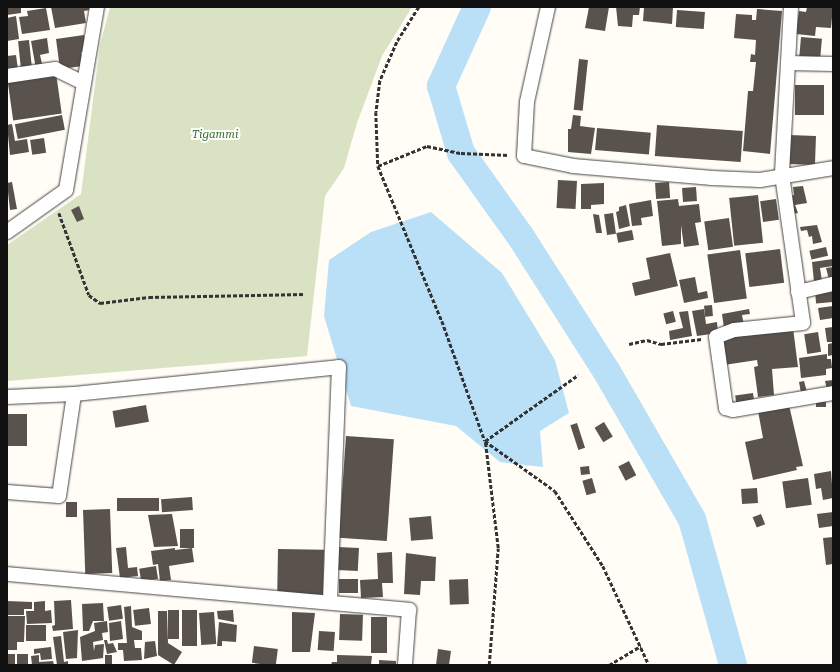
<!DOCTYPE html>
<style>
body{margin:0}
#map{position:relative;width:840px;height:672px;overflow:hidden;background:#fffdf5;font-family:"Roboto Serif",serif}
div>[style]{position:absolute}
.cemetery>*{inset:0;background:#d9e3c4}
.water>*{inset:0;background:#b9e0f7}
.river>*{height:28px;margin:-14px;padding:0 14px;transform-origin:14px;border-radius:14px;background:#b9e0f7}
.building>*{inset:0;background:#5a524d;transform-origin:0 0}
.path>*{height:2.5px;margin-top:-1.25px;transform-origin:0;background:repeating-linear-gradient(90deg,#333 0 4px,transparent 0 6px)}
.roads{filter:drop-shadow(0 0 1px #444) drop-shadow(0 0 1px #444)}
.street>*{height:14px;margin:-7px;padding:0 7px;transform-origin:7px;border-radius:7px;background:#fff}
span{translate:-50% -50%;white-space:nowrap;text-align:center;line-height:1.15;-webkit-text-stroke:4px #fff;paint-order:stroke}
.park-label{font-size:11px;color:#2f6b1f;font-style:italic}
.frame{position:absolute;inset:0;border:8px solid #111;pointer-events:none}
</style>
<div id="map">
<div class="cemetery">
<i style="clip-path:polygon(110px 7px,412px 7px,382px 56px,357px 123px,344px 168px,325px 196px,307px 356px,7px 381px,7px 245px,81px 194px,100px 45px)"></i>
</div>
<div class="water">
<i style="clip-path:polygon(431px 212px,502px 273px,555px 360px,569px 413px,540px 431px,543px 467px,500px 462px,456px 426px,351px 406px,324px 316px,329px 260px,371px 232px)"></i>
</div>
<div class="river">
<i style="left:477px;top:7px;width:87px;rotate:114.5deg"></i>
<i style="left:441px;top:86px;width:70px;rotate:73.4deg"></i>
<i style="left:461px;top:153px;width:103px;rotate:54.5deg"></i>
<i style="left:521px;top:237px;width:160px;rotate:57.5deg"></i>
<i style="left:607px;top:372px;width:170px;rotate:60deg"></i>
<i style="left:692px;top:519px;width:152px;rotate:74.3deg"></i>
</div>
<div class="building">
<i style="clip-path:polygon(7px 7px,21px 7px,21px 13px,7px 15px)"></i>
<i style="clip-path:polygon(51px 7px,89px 7px,90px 10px,84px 11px,86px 23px,55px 28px)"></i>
<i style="clip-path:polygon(589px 7px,609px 7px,605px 31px,585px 28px)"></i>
<i style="clip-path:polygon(616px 7px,640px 7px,639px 15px,633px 15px,632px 27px,618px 26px)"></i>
<i style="clip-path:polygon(644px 7px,673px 7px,672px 24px,643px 21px)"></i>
<i style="clip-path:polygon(807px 7px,833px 7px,831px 28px,816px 27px,815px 36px,796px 34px,799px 11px,806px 12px)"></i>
<i style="clip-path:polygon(46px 8px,50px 30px,22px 34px,19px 17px,28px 16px,27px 11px)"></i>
<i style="clip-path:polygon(757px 9px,782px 11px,770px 154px,743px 151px,748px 91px,753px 91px,756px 62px,750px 62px,751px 54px,755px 55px,756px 40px,734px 38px,736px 14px,752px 15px,752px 20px,756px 20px)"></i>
<i style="left:677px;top:10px;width:28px;height:17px;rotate:4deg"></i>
<i style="clip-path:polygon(16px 16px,19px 39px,7px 41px,7px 18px)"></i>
<i style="clip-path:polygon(84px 35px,86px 51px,81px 52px,83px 66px,60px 69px,56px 39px)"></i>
<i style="left:801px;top:37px;width:21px;height:24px;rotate:5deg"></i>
<i style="clip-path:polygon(47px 38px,49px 53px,40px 55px,43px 68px,36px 69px,31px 41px)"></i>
<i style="left:29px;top:40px;width:27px;height:11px;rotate:84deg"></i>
<i style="clip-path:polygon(16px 55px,18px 70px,7px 72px,7px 56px)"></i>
<i style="left:579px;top:59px;width:9px;height:51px;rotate:6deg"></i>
<i style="left:56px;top:73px;width:41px;height:49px;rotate:82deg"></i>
<i style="left:795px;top:85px;width:29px;height:30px"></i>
<i style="left:62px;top:115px;width:15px;height:48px;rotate:79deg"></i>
<i style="clip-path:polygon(573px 115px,581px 116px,580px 126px,595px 128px,591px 154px,568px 152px,568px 129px,571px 129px)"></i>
<i style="clip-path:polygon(12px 124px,15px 141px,27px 139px,29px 152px,10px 155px,7px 125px)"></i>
<i style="left:657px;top:125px;width:86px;height:31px;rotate:4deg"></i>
<i style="left:597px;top:128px;width:54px;height:22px;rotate:5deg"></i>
<i style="left:789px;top:135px;width:27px;height:29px;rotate:2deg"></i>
<i style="left:44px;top:138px;width:15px;height:14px;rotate:82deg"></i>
<i style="left:558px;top:180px;width:19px;height:28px;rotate:3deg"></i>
<i style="clip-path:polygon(12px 182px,17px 209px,10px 210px,7px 183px)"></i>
<i style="left:669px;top:182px;width:16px;height:14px;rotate:86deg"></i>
<i style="clip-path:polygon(604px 183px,604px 204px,591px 205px,591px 209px,581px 209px,581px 184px)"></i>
<i style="clip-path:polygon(803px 186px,807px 203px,795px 205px,798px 213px,792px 214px,788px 197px,794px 195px,793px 187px)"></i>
<i style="left:696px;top:187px;width:14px;height:14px;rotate:86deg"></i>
<i style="left:758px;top:195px;width:48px;height:29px;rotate:84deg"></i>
<i style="clip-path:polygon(678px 199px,679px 206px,699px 204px,701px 222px,695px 223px,699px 245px,684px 247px,681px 225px,681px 244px,662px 246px,657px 201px)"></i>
<i style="left:776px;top:199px;width:21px;height:16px;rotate:82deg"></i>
<i style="clip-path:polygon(651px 200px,653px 216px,641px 218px,642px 225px,632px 226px,629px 204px)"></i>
<i style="clip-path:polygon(626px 205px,630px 226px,619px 229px,616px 212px,619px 211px,619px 207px)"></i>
<i style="clip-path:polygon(79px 206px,84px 219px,77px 222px,71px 210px)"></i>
<i style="left:613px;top:213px;width:21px;height:9px;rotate:82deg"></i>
<i style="clip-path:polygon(593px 214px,599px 215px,602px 233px,596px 233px)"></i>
<i style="left:729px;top:218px;width:29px;height:25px;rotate:82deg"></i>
<i style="clip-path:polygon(817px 225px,822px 242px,813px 244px,812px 236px,809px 237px,807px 230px,801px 231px,800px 227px)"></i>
<i style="left:632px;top:230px;width:10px;height:16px;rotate:79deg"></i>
<i style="left:826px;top:247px;width:9px;height:17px;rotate:77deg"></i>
<i style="left:780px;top:249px;width:34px;height:35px;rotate:83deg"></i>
<i style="left:740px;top:250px;width:49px;height:33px;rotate:82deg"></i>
<i style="clip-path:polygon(670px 253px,678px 286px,635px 296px,632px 283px,650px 279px,646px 258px)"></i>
<i style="clip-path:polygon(833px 259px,833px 266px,820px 268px,822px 281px,814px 282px,812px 262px)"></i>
<i style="clip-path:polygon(833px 267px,833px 282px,830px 283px,826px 268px)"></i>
<i style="clip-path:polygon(695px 277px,698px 293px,707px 291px,708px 298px,684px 303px,679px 280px)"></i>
<i style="left:832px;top:290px;width:12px;height:17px;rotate:85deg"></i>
<i style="left:712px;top:305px;width:11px;height:8px;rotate:85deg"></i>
<i style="clip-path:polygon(833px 306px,833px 318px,820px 320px,818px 308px)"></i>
<i style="clip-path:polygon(704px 309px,706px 324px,717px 322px,718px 333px,697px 336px,692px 311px)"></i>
<i style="clip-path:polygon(749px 309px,750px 314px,742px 315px,744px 325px,724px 328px,722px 314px)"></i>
<i style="left:673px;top:311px;width:11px;height:10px;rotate:75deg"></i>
<i style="clip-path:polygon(688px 311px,692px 336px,670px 340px,669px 331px,683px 328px,679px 312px)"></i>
<i style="clip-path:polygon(833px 327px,833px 342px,827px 342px,825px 328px)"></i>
<i style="clip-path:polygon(793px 328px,798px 367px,772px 369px,774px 395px,758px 397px,754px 367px,758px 366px,757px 360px,724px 365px,720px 335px)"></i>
<i style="left:818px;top:332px;width:20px;height:14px;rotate:81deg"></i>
<i style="clip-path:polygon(833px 343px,833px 355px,828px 356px,828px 344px)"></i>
<i style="clip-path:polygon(827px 354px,827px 359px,831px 359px,832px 368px,826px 369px,826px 375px,801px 378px,799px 358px)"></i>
<i style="clip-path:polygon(833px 380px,833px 389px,827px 390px,825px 381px)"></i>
<i style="clip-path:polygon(804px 381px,807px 392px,801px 393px,799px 382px)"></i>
<i style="left:753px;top:393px;width:7px;height:18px;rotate:82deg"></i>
<i style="left:826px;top:402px;width:5px;height:10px;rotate:90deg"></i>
<i style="left:146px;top:405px;width:17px;height:34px;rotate:80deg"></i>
<i style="clip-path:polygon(789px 405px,803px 466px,796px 467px,797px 470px,753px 480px,745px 442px,763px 438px,758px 411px)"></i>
<i style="left:7px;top:414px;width:20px;height:32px"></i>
<i style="left:604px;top:422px;width:17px;height:11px;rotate:59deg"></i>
<i style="left:577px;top:423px;width:26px;height:7px;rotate:72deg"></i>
<i style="left:346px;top:436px;width:48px;height:102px;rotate:4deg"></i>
<i style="left:629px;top:461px;width:16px;height:12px;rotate:63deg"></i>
<i style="left:589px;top:466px;width:8px;height:9px;rotate:83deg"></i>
<i style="clip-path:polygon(831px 471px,833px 498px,823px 500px,821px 488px,816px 489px,814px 474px)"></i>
<i style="left:592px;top:478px;width:15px;height:10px;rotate:74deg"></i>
<i style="left:808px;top:478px;width:27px;height:26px;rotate:82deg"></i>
<i style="left:757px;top:488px;width:15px;height:16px;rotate:86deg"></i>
<i style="left:192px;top:497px;width:13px;height:31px;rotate:86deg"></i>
<i style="left:159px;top:498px;width:13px;height:42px;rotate:90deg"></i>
<i style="left:66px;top:502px;width:11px;height:15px"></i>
<i style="left:110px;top:509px;width:64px;height:27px;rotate:88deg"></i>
<i style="clip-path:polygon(833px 512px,833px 526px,819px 528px,817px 514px)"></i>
<i style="clip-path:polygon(172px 514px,178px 546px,154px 547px,148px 515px)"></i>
<i style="left:761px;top:514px;width:11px;height:9px;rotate:68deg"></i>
<i style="left:431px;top:516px;width:23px;height:22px;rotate:85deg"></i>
<i style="left:194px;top:529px;width:19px;height:14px;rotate:90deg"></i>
<i style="clip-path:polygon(833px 537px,833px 564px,826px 565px,823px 538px)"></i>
<i style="clip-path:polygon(126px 547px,128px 568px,137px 567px,138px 576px,120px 578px,116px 548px)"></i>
<i style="left:338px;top:547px;width:21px;height:23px;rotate:3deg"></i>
<i style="clip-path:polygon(175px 548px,175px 550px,192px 548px,194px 562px,169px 566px,171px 580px,160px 581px,158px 564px,153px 565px,151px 551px)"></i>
<i style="left:278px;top:549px;width:46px;height:45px;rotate:1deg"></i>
<i style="clip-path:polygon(392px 552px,393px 583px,382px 583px,383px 597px,361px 598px,360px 580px,378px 579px,377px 553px)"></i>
<i style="clip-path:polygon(406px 553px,436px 557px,435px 581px,421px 581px,420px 595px,404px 594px)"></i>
<i style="left:156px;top:566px;width:13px;height:17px;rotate:81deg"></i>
<i style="left:339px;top:579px;width:19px;height:14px"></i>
<i style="left:468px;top:579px;width:25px;height:19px;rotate:88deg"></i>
<i style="clip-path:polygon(71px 600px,73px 629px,53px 631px,52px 626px,55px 625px,54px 601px)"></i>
<i style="clip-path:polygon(7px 601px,32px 602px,32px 609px,24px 609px,24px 615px,7px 615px)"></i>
<i style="clip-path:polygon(45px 601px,45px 611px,51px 610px,52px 623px,27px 624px,26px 611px,34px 611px,34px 602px)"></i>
<i style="clip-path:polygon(103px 603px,104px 621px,93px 621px,89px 631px,83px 631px,82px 604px)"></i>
<i style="left:121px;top:605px;width:14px;height:14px;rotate:82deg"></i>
<i style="clip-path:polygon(131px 606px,132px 627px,142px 631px,142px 640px,134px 640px,135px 648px,141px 648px,142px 660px,124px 661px,123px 650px,118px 650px,118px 643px,127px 643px,124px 607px)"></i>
<i style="left:149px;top:608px;width:16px;height:16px;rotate:83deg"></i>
<i style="left:168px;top:610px;width:11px;height:29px"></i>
<i style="left:182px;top:610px;width:15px;height:36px"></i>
<i style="clip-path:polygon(233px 610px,234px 622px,218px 619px,217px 611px)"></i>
<i style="clip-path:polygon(158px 611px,167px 611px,168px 643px,182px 652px,174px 665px,158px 655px)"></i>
<i style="left:214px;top:612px;width:32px;height:15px;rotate:86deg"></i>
<i style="clip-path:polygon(292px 612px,315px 613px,310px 652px,292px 652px)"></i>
<i style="left:340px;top:614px;width:23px;height:26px;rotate:2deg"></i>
<i style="clip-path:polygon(7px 616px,25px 616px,24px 642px,17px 642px,17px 650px,7px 650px)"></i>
<i style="left:371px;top:617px;width:16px;height:36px"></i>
<i style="clip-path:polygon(107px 621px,108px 632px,102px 633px,103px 640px,93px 642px,94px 651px,95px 645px,104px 644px,103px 658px,82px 661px,80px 637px,95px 631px,94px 623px)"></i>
<i style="clip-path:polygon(121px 621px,123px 639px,110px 641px,109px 623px)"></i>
<i style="clip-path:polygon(219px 622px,237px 625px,236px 642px,222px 641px,222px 646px,217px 646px)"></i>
<i style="left:46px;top:625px;width:16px;height:20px;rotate:90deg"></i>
<i style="clip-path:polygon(78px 630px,77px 658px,66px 659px,63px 632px)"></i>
<i style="left:319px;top:631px;width:16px;height:19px;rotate:4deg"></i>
<i style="clip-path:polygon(61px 636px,64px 662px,68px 661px,68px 665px,57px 665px,53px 637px)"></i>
<i style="clip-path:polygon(104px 640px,107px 640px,108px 644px,113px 643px,117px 652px,107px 654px)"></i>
<i style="clip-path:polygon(155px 641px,157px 656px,144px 659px,145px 642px)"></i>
<i style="left:254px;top:646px;width:24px;height:17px;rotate:7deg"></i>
<i style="clip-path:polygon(51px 647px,52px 659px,41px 660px,40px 653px,34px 654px,34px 649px)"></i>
<i style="clip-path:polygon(438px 649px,451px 651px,449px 665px,436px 665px)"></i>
<i style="left:7px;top:654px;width:8px;height:11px"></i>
<i style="left:17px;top:654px;width:11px;height:11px"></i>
<i style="clip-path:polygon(39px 655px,39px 662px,53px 661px,54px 665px,32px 665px,31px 656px)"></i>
<i style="left:105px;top:655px;width:7px;height:10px"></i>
<i style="clip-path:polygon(337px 655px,372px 656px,371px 665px,331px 665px,332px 662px,337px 662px)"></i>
<i style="clip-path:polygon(379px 660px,396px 661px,396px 665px,379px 665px)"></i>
</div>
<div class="path">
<i style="left:419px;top:7px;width:41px;rotate:122.2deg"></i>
<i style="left:397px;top:42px;width:43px;rotate:113.6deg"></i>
<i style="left:380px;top:81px;width:31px;rotate:97deg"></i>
<i style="left:376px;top:112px;width:54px;rotate:87.9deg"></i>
<i style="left:378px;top:166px;width:168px;rotate:67.6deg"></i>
<i style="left:442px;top:321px;width:127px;rotate:70.3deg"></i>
<i style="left:485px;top:441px;width:86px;rotate:35.5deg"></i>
<i style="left:555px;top:491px;width:89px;rotate:57.4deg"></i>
<i style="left:603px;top:566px;width:109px;rotate:65.1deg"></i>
<i style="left:378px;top:166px;width:53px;rotate:-22.2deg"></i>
<i style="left:427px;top:146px;width:35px;rotate:12deg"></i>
<i style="left:461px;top:153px;width:48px;rotate:2.4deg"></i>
<i style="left:59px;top:213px;width:87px;rotate:69.9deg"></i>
<i style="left:89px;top:295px;width:14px;rotate:36deg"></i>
<i style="left:100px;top:303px;width:49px;rotate:-7deg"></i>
<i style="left:149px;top:297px;width:156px;rotate:-1.1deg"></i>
<i style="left:629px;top:344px;width:18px;rotate:-13deg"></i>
<i style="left:647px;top:340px;width:15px;rotate:16deg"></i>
<i style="left:661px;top:344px;width:41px;rotate:-7deg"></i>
<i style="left:489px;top:665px;width:117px;rotate:-85.6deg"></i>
<i style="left:498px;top:548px;width:108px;rotate:-96.9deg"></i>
<i style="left:485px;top:441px;width:114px;rotate:-35.4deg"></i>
<i style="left:609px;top:665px;width:37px;rotate:-31deg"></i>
</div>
<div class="roads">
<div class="street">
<i style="left:548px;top:7px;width:97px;rotate:102.5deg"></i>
<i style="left:527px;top:102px;width:54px;rotate:93.2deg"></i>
<i style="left:524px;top:156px;width:50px;rotate:11.5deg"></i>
<i style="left:573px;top:166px;width:140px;rotate:4.9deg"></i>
<i style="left:712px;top:178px;width:48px;rotate:2.4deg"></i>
<i style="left:760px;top:180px;width:74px;rotate:-9.3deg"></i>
<i style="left:791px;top:7px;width:168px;rotate:93.1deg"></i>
<i style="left:782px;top:175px;width:149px;rotate:81.9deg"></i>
<i style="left:803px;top:323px;width:69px;rotate:174.2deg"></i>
<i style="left:734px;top:330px;width:19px;rotate:159deg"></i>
<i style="left:716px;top:337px;width:72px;rotate:82deg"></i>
<i style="left:726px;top:408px;width:7px;rotate:16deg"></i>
<i style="left:733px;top:410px;width:101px;rotate:-9.6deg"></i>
<i style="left:788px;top:63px;width:45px;rotate:1.3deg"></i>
<i style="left:7px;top:76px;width:49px;rotate:-8.3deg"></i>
<i style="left:55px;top:69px;width:32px;rotate:26deg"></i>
<i style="left:7px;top:232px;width:72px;rotate:-35.4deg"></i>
<i style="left:66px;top:190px;width:186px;rotate:-80.4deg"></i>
<i style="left:798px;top:292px;width:36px;rotate:-13deg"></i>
<i style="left:7px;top:397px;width:67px;rotate:-2.6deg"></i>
<i style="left:7px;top:492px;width:52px;rotate:4.4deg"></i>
<i style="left:59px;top:496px;width:103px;rotate:-81.6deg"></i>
<i style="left:74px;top:394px;width:266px;rotate:-5.8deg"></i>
<i style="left:339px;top:367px;width:234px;rotate:92.2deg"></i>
<i style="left:7px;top:574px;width:404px;rotate:5.1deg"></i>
<i style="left:409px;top:610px;width:55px;rotate:94.2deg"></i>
</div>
</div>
<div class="park-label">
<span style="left:215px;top:135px">Tigammi</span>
</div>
<div class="frame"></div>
</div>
